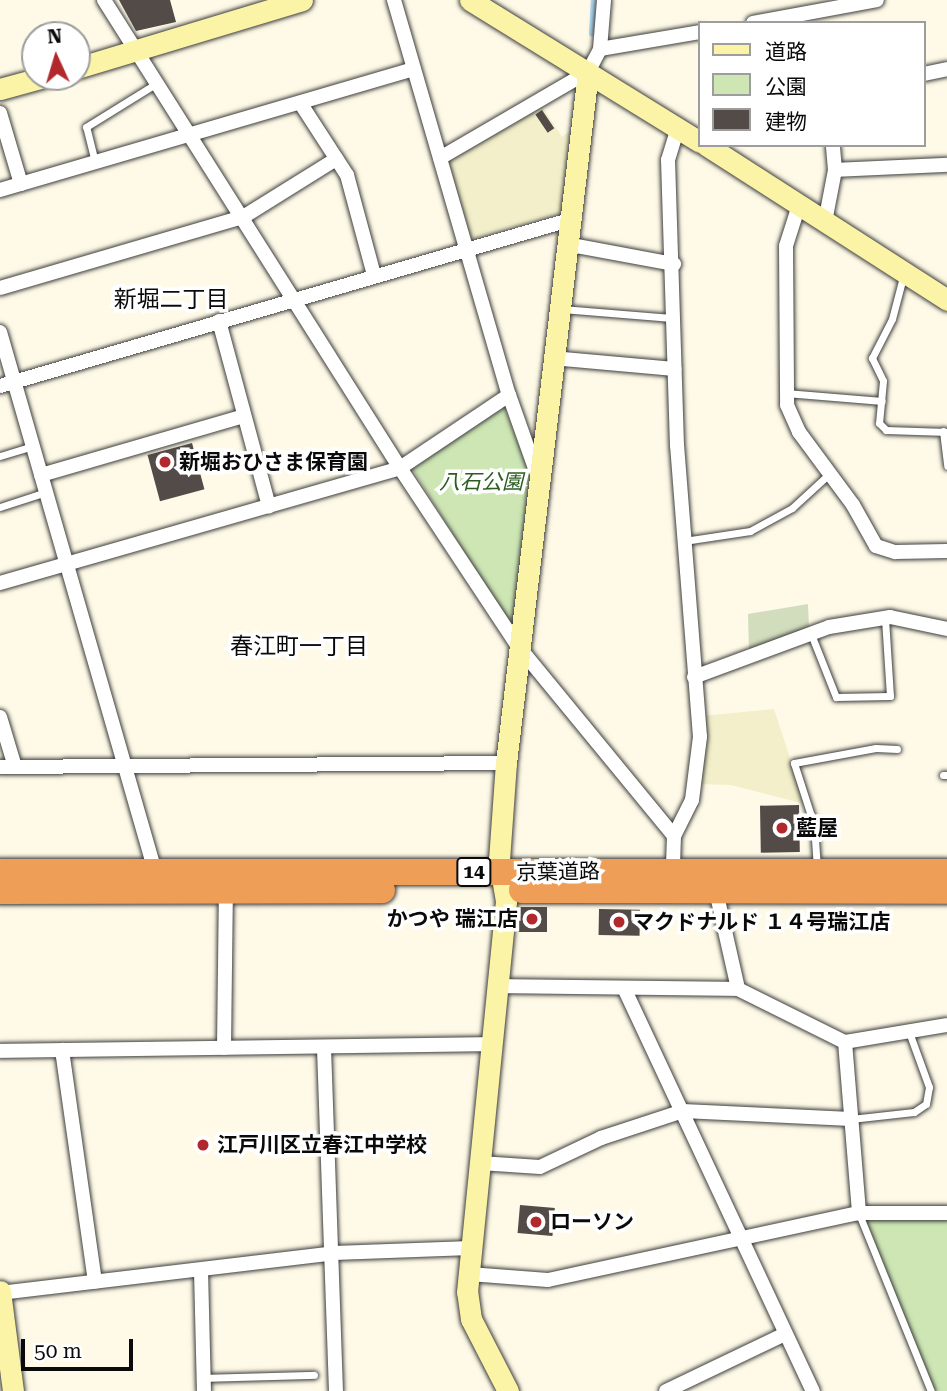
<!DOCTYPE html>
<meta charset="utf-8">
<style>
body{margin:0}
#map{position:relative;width:947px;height:1391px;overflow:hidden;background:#fefae7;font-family:"Roboto Serif","Noto Sans JP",serif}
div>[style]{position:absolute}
.farmland>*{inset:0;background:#f2efca}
.green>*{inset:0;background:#cde6b4}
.cemetery>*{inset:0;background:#d1ddbc}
.stream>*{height:4.5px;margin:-2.25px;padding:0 2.25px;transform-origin:2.25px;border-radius:2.25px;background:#afd8f3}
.building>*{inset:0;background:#524b47;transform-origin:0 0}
.roads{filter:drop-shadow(0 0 2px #3d3d3d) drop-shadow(0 0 2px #3d3d3d)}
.lane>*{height:7px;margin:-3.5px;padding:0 3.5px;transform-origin:3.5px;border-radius:3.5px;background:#fff}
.street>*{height:14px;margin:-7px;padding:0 7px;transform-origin:7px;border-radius:7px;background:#fff}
.secondary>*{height:21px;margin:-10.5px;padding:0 10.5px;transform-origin:10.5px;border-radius:10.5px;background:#fbf3a5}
.highway>*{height:26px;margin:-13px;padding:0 13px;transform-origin:13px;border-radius:13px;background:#ee9e56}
.dots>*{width:19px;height:19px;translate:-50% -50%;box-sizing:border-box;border:4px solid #fff;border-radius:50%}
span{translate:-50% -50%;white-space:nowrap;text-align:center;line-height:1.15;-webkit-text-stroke:7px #fff;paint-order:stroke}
.shield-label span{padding:2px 5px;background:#fff;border:2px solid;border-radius:5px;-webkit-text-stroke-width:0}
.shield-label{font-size:19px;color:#0a0a0a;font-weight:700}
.poi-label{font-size:21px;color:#0a0a0a;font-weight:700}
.left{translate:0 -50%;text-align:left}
.right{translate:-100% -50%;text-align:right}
.park-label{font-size:21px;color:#2a5d1e;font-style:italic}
.street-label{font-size:21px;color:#0a0a0a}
.neighbourhood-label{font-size:23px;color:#0a0a0a}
.legend{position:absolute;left:698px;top:21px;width:228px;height:126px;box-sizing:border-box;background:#fff;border:2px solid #9d9d9d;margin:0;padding:9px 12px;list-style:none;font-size:21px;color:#0a0a0a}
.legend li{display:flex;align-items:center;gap:14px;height:35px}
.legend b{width:35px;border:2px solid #9d9d9d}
.north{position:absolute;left:21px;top:21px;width:70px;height:70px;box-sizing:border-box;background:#fff;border:2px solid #9d9d9d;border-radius:50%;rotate:356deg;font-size:19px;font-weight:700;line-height:28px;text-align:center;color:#0a0a0a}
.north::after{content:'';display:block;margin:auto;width:24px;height:32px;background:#b2292d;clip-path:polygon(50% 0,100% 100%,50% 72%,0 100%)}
.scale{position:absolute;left:21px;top:1339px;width:112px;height:32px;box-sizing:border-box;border:4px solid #0a0a0a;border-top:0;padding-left:9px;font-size:21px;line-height:24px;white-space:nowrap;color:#0a0a0a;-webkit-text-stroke:5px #fff;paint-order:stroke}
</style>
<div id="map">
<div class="farmland">
<i style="clip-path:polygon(542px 106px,562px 137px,572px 129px,562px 209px,558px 214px,474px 238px,468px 234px,449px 165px,451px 159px)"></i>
<i style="clip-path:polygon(774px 709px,805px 804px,731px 785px,701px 784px,702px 716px)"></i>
</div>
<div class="green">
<i style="clip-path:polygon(504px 407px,531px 475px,514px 619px,506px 620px,412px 468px)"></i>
<i style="clip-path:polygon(864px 1217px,947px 1217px,947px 1391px,934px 1391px)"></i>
</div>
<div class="cemetery">
<i style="clip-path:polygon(808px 604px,809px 630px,749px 652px,748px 614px)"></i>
</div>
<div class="stream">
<i style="left:591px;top:34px;width:34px;rotate:-87deg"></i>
</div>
<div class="building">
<i style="clip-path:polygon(119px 0,170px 0,176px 22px,136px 31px)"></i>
<i style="left:542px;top:110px;width:22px;height:8px;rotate:56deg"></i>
<i style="left:192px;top:443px;width:48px;height:46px;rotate:75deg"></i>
<i style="left:799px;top:805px;width:47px;height:39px;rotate:89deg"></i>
<i style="left:518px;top:907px;width:29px;height:25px"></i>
<i style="left:599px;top:909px;width:41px;height:26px;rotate:1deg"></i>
<i style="left:520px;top:1205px;width:35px;height:28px;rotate:5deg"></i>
</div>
<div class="roads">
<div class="lane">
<i style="left:95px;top:162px;width:36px;rotate:-104deg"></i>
<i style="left:86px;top:127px;width:84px;rotate:-31.8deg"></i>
<i style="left:903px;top:277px;width:43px;rotate:104.7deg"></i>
<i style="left:892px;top:319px;width:44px;rotate:117.1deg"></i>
<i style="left:872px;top:358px;width:25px;rotate:64deg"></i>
<i style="left:883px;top:381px;width:42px;rotate:95.4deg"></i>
<i style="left:879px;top:423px;width:10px;rotate:45deg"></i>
<i style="left:886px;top:430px;width:61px;rotate:1.9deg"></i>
<i style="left:562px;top:309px;width:110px;rotate:4.7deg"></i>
<i style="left:786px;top:393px;width:96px;rotate:4.8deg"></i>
<i style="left:943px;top:431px;width:35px;rotate:83deg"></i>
<i style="left:0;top:456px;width:34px;rotate:-17deg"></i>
<i style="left:0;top:507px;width:48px;rotate:-18.1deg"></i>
<i style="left:684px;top:541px;width:67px;rotate:-8.6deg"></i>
<i style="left:750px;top:531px;width:48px;rotate:-28.7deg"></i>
<i style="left:792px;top:508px;width:52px;rotate:-42.6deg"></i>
<i style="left:811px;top:634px;width:68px;rotate:68.4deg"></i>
<i style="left:836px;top:697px;width:54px;rotate:-1.1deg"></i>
<i style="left:890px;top:696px;width:78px;rotate:-93.7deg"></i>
<i style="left:943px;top:775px;width:4px"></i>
<i style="left:817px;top:868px;width:43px;rotate:-94deg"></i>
<i style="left:814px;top:825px;width:65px;rotate:-107.9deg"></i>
<i style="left:794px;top:763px;width:83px;rotate:-10.4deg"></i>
<i style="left:876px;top:748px;width:21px;rotate:3deg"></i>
<i style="left:851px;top:1119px;width:63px;rotate:-6.3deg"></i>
<i style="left:914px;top:1112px;width:14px;rotate:-34deg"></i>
<i style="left:926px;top:1104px;width:17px;rotate:-80deg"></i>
<i style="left:929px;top:1087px;width:59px;rotate:-110deg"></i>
<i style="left:859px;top:1214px;width:191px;rotate:67.9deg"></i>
<i style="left:204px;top:1378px;width:110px;rotate:-1.6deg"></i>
</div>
<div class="street">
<i style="left:104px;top:0;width:554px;rotate:57.69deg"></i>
<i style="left:400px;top:468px;width:214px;rotate:56.5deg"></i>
<i style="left:518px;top:646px;width:246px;rotate:50.6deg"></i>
<i style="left:674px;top:836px;width:34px;rotate:92deg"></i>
<i style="left:394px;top:0;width:411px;rotate:73.8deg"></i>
<i style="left:509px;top:395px;width:84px;rotate:70.5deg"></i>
<i style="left:753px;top:23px;width:126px;rotate:-10.5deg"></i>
<i style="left:600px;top:49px;width:101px;rotate:-9.6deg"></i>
<i style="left:924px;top:74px;width:24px;rotate:-12deg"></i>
<i style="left:301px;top:104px;width:85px;rotate:57.1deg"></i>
<i style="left:347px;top:175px;width:104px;rotate:74.9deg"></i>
<i style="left:0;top:113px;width:74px;rotate:73.5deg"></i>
<i style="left:440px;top:158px;width:171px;rotate:-30.2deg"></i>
<i style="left:588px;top:72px;width:26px;rotate:-62deg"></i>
<i style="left:600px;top:49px;width:49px;rotate:-85.3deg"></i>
<i style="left:835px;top:170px;width:112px;rotate:-2.6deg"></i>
<i style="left:0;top:190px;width:431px;rotate:-16.3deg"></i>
<i style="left:799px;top:205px;width:43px;rotate:107.6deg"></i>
<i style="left:786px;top:246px;width:159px;rotate:89.6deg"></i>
<i style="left:787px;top:405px;width:30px;rotate:66deg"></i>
<i style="left:799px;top:432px;width:91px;rotate:53.5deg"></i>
<i style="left:853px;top:505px;width:47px;rotate:60.7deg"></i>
<i style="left:876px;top:546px;width:20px;rotate:18deg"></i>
<i style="left:895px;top:552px;width:52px;rotate:-1.1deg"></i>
<i style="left:825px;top:222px;width:53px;rotate:-79.1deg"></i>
<i style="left:835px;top:170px;width:25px;rotate:-95deg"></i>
<i style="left:566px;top:244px;width:110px;rotate:10.5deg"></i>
<i style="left:0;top:288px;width:253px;rotate:-16.3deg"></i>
<i style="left:243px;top:217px;width:110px;rotate:-31.9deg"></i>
<i style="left:219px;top:321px;width:192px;rotate:74.9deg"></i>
<i style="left:0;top:332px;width:561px;rotate:73.96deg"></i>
<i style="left:552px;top:358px;width:123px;rotate:5.1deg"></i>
<i style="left:0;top:386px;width:593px;rotate:-16.26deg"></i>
<i style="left:41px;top:475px;width:211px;rotate:-16.2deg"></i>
<i style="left:0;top:583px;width:416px;rotate:-16deg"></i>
<i style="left:400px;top:468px;width:131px;rotate:-33.8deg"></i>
<i style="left:694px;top:677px;width:144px;rotate:-20.3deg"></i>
<i style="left:829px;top:627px;width:62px;rotate:-9.3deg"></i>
<i style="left:890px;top:617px;width:58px;rotate:11.9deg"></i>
<i style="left:0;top:717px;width:52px;rotate:73.3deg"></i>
<i style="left:0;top:767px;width:506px;rotate:-0.45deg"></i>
<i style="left:674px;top:836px;width:40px;rotate:-63.4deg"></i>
<i style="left:692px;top:800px;width:64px;rotate:-82.8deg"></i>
<i style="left:700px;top:737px;width:292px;rotate:-94.5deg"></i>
<i style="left:677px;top:446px;width:286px;rotate:-91.8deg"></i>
<i style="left:668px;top:160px;width:34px;rotate:-73deg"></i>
<i style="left:716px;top:891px;width:100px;rotate:77.3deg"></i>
<i style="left:498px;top:986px;width:240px;rotate:0.7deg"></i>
<i style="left:738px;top:989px;width:119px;rotate:26.4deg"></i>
<i style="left:845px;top:1042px;width:172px;rotate:85.3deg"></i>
<i style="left:624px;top:988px;width:445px;rotate:64.9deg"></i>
<i style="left:845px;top:1042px;width:103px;rotate:-9.5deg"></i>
<i style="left:224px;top:1048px;width:158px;rotate:-89.3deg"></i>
<i style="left:324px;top:1048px;width:343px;rotate:88deg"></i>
<i style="left:62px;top:1050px;width:234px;rotate:81.9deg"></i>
<i style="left:0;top:1051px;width:491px;rotate:-0.8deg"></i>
<i style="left:480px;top:1163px;width:60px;rotate:3.8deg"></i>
<i style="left:540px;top:1167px;width:68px;rotate:-25.4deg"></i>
<i style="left:601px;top:1138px;width:86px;rotate:-18.2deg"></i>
<i style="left:683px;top:1111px;width:168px;rotate:2.7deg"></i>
<i style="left:201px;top:1270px;width:121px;rotate:88.6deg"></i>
<i style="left:469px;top:1274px;width:79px;rotate:4.3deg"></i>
<i style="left:548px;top:1280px;width:318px;rotate:-12.2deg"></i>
<i style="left:859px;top:1213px;width:88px"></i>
<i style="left:0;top:1293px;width:336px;rotate:-6.8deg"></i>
<i style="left:334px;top:1253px;width:137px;rotate:-2.1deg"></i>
<i style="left:666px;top:1391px;width:132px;rotate:-25.6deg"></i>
</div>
<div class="secondary">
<i style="left:470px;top:0;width:270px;rotate:31.7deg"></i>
<i style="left:77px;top:68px;width:235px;rotate:-16.8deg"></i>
<i style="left:0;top:89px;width:46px;rotate:-15.3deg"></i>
<i style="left:706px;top:145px;width:287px;rotate:32.7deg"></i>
<i style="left:0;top:1291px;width:101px;rotate:82.6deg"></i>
<i style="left:508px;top:1391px;width:81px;rotate:-117.2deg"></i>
<i style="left:471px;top:1319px;width:27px;rotate:-98deg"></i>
<i style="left:467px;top:1292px;width:393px;rotate:-84.3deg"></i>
<i style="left:506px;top:901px;width:42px;rotate:-99.7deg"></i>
<i style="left:499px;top:860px;width:97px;rotate:-85.9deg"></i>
<i style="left:506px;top:763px;width:696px;rotate:-83.23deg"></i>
</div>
<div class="highway">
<i style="left:0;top:872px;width:947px"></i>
<i style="left:522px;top:890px;width:425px;rotate:0.1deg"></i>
<i style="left:0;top:891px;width:382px;rotate:-0.1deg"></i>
</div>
</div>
<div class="dots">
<i style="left:165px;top:462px;background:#b2292d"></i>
<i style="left:782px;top:828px;background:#b2292d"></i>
<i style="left:532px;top:919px;background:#b2292d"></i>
<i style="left:619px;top:922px;background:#b2292d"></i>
<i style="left:203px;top:1145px;background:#b2292d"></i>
<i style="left:536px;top:1222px;background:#b2292d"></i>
</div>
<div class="shield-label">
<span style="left:474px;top:872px">14</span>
</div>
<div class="poi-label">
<span class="left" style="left:179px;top:462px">新堀おひさま保育園</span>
<span class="left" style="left:796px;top:828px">藍屋</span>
<span class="right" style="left:518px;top:919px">かつや 瑞江店</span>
<span class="left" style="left:633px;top:922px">マクドナルド １４号瑞江店</span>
<span class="left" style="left:217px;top:1145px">江戸川区立春江中学校</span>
<span class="left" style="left:550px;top:1222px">ローソン</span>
</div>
<div class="park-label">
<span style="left:481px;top:482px">八石公園</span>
</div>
<div class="street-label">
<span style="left:558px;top:872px;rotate:-1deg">京葉道路</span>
</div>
<div class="neighbourhood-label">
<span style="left:171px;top:300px">新堀二丁目</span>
<span style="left:299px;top:647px">春江町一丁目</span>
</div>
<ul class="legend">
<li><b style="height:9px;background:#fbf3a5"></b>道路</li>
<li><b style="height:19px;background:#cde6b4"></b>公園</li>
<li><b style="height:19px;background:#524b47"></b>建物</li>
</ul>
<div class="north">N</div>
<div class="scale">50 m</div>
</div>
